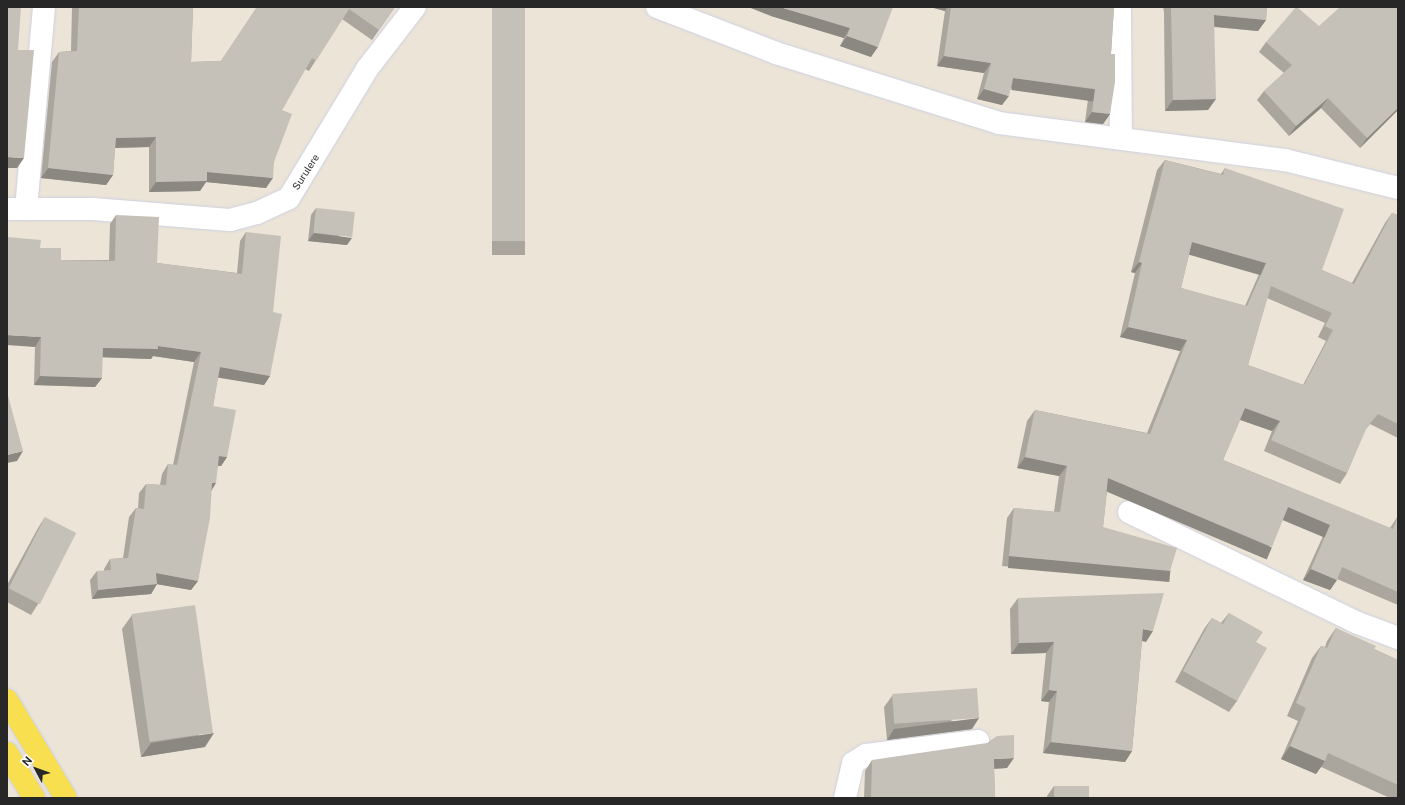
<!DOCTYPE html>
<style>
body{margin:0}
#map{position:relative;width:1405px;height:805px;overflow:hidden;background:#ebe4d7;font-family:"Public Sans",sans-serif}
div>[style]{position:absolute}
.roads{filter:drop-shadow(0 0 1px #cdcfe2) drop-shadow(0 0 1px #cdcfe2)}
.minor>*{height:22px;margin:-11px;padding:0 11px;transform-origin:11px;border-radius:11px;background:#fff}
.major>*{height:22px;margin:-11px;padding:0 11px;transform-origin:11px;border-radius:11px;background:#f8df4f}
.wall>*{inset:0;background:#aaa69e;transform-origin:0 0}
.shaded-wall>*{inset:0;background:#8b8781;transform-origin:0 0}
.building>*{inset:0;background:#c6c1b8;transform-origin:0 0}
span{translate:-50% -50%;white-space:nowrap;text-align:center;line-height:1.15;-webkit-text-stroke:3.5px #fff;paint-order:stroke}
.street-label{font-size:10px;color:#272727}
.frame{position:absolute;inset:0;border:8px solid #272727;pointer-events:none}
.north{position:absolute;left:16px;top:749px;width:40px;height:40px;-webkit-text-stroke:3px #fff;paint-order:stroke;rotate:311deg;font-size:11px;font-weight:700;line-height:16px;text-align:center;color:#272727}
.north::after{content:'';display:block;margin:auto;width:14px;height:18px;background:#272727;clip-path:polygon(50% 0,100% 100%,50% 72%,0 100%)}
</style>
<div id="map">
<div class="roads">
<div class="minor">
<i style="left:657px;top:7px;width:128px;rotate:21.1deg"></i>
<i style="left:776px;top:53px;width:234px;rotate:17.4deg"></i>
<i style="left:999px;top:123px;width:288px;rotate:7.4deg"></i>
<i style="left:1285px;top:160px;width:116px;rotate:13.9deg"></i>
<i style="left:1120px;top:7px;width:130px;rotate:89.6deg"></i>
<i style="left:7px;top:209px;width:86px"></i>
<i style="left:93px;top:209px;width:137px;rotate:4.6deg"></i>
<i style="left:230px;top:220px;width:28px;rotate:-15deg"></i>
<i style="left:257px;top:213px;width:35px;rotate:-25deg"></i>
<i style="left:289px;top:198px;width:151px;rotate:-58.8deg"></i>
<i style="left:367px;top:69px;width:78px;rotate:-52.3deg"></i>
<i style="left:26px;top:209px;width:203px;rotate:-84.9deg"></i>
<i style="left:1129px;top:512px;width:254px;rotate:25.9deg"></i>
<i style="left:1358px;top:623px;width:43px;rotate:20.6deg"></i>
<i style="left:845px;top:798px;width:36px;rotate:-77deg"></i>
<i style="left:853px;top:763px;width:15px;rotate:-32deg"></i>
<i style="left:866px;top:755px;width:113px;rotate:-7.1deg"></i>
</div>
<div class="major">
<i style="left:7px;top:700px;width:114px;rotate:59deg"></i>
<i style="left:7px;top:753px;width:52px;rotate:59deg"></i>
</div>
</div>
<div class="wall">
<i style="clip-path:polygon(72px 7px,193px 7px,191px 62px,221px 61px,257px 7px,395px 7px,372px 40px,342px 19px,309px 71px,305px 69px,282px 110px,274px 162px,266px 188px,206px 182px,200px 191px,149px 192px,149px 147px,115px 148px,113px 175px,106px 185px,41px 178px,52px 62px,59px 52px,71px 51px)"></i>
<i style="left:492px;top:7px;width:33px;height:248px"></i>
<i style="clip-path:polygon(893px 7px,871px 57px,840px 46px,844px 38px,771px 16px)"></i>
<i style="clip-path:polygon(930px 7px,1114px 7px,1111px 54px,1110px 114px,1103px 124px,1085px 122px,1088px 99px,1011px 88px,1002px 105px,977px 99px,984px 73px,937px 66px,945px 11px)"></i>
<i style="clip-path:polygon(1163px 7px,1267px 7px,1266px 20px,1258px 31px,1214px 27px,1208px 110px,1165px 111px,1164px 12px)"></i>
<i style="clip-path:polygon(1398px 7px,1398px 110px,1360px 148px,1321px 108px,1289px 136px,1257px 100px,1264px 91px,1284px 73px,1259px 52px,1266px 42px,1319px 26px)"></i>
<i style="clip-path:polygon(evenodd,1165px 160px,1221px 174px,1225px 168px,1322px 270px,1352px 283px,1385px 223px,1392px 213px,1398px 215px,1398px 438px,1370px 424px,1365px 430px,1347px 473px,1340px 484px,1264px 451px,1272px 431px,1240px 420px,1223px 460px,1390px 528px,1398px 516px,1398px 605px,1337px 579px,1330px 590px,1303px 580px,1323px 536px,1283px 519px,1264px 558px,1107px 491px,1103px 527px,1170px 571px,1163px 581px,1002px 566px,1007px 518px,1014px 508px,1054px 512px,1059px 476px,1017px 468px,1027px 421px,1035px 410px,1147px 433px,1180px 351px,1120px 337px,1135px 273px,1131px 272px,1157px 170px,1165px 160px,1189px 254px,1259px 274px,1245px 306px,1181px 288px,1189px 254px,1165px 160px,1267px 298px,1325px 323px,1318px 337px,1326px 341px,1303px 385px,1248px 365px,1267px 298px)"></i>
<i style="clip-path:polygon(316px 208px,347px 245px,308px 241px,311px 215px)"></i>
<i style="clip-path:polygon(116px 215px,157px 263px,237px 273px,240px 241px,246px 232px,273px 312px,270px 376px,264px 385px,218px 377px,213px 406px,227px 457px,221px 466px,218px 466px,211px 491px,198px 581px,191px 590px,157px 584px,151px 594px,92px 599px,90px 580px,97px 571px,104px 571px,104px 569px,110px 559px,123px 558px,129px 517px,136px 508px,138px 508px,139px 493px,146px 484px,160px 485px,162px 474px,168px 464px,173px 465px,194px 362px,153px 356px,151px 359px,102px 357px,102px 378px,95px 387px,34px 385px,35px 347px,40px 248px,61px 260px,109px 260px,110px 224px)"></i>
<i style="clip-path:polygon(45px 517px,38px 604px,31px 615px,7px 602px,7px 585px,38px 528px)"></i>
<i style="clip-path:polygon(1018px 598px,1146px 642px,1142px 641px,1132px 751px,1125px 762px,1043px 753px,1049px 702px,1041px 701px,1046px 653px,1011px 654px,1010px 609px)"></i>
<i style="clip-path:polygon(1229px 613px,1256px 642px,1237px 701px,1229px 712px,1175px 682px,1204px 629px,1212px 618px,1221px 623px)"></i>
<i style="clip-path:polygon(132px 615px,205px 747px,141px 757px,122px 629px)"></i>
<i style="clip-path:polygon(1336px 628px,1374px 649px,1398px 660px,1398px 798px,1390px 798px,1321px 767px,1316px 774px,1281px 759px,1298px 721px,1287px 716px,1312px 658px,1321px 646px,1325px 647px,1327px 641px)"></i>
<i style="clip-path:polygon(892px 696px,972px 729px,887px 740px,884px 707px)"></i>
<i style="clip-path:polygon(872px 760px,1007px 768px,994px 769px,995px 798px,864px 798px,865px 771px)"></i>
<i style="clip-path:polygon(1054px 786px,1089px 798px,1047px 798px,1047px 796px)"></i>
</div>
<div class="shaded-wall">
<i style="clip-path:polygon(748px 7px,780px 7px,850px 28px,844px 38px,771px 16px)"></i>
<i style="clip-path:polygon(930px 7px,947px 7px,945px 11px)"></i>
<i style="clip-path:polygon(1214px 15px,1266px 20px,1258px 31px,1207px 26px)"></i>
<i style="clip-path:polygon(847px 36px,878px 47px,871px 57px,840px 46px)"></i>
<i style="clip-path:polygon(944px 56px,991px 63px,984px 73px,937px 66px)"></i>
<i style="left:1013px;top:78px;width:83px;height:12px;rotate:8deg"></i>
<i style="clip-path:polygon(984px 89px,1009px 96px,1002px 105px,977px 99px)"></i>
<i style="clip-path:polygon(1328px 98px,1321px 108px,1289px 136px,1296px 126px)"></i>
<i style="clip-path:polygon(1216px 99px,1208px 110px,1165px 111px,1173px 100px)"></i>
<i style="clip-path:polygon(1398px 108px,1398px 110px,1360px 148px,1367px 138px)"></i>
<i style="clip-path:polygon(1092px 112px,1110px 114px,1103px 124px,1085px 122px)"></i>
<i style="clip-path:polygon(156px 137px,149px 147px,109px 148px,116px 138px)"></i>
<i style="clip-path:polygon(7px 157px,24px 158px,17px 168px,7px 168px)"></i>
<i style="clip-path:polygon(48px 168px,113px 175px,106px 185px,41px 178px)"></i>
<i style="clip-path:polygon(207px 172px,273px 178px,266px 188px,206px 182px,200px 191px,149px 192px,156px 182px)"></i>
<i style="clip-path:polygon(314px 233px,352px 238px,347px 245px,308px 241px)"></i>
<i style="left:1192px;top:242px;width:77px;height:13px;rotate:16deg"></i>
<i style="clip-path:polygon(1139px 262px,1142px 263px,1135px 273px,1131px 272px)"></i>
<i style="clip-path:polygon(1128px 327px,1187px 340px,1180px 351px,1120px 337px)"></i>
<i style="clip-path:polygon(7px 335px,41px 337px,35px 347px,7px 345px)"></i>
<i style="clip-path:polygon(158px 346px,201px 352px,194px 362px,153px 356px,151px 359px,96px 357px,103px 348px)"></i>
<i style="clip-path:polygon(220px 367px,270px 376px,264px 385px,214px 377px)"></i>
<i style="clip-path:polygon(40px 376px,102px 378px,95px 387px,34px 385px)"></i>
<i style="clip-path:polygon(1245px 408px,1280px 421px,1272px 431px,1238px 419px)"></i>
<i style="clip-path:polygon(23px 451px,17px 461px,7px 463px,7px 455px)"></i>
<i style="clip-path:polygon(219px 456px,227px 457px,221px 466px,213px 465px)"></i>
<i style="clip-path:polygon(1025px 457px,1067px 466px,1059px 476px,1017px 468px)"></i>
<i style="left:1108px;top:478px;width:178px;height:13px;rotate:23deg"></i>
<i style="clip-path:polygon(212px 483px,216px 483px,210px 493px)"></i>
<i style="left:1288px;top:507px;width:46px;height:14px;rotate:23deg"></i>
<i style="left:1009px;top:556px;width:162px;height:12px;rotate:5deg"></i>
<i style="clip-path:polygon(1311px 569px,1337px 580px,1330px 590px,1303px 580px)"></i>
<i style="clip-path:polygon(156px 573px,198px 581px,191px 590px,150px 583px)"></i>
<i style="clip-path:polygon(157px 584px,151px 594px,92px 599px,98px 590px)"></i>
<i style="clip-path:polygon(1143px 629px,1153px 631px,1146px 642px,1135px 639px)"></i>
<i style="clip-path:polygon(1054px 642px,1046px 653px,1011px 654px,1019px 643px)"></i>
<i style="clip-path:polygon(1049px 690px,1057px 691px,1049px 702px,1041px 701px)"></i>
<i style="clip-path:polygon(979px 718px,972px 729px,887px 740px,894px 729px)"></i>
<i style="clip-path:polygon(214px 733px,205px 747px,141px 757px,151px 743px)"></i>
<i style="clip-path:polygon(1051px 742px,1132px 751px,1125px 762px,1043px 753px)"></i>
<i style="clip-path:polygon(1290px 746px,1325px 761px,1316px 774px,1281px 759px)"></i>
<i style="clip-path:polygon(1014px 758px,1007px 768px,987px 769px,994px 759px)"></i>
</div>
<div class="building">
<i style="clip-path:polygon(7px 7px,21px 7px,18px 50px,34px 50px,24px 158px,7px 157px)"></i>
<i style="clip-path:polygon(79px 7px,193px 7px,191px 62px,221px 61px,257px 7px,395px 7px,379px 30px,349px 9px,316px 61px,312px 58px,282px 110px,292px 114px,274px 162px,273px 178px,207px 172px,207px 181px,156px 182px,156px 137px,116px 138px,113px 175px,48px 168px,59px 52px,77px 51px)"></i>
<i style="left:492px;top:7px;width:33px;height:234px"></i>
<i style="clip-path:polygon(780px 7px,893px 7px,878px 47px,847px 36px,850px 28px)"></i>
<i style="clip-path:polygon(951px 7px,1114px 7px,1111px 54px,1115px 54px,1115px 82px,1110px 114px,1092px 112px,1095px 89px,1013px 78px,1009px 96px,984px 89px,991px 63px,944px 56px)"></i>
<i style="clip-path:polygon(1171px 7px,1267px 7px,1266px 20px,1214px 15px,1216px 99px,1173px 100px)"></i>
<i style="clip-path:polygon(1296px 7px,1297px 7px,1319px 26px,1340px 7px,1398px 7px,1398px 108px,1367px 138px,1328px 98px,1296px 126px,1264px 91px,1292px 65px,1266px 42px)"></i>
<i style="clip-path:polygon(evenodd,1165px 160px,1223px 175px,1225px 168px,1344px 209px,1322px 270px,1354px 284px,1392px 213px,1398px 215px,1398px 424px,1378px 414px,1367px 427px,1347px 473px,1271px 440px,1280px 421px,1245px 408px,1223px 460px,1393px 529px,1398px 516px,1398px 592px,1342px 567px,1337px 580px,1311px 569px,1330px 525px,1288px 507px,1272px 547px,1108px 478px,1103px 527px,1177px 548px,1170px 571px,1009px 556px,1014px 508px,1060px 512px,1067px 466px,1025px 457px,1035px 410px,1150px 434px,1187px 340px,1128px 327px,1142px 263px,1139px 262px,1165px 160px,1192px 242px,1266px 263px,1247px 306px,1181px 288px,1192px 242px,1165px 160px,1271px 286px,1332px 313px,1325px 326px,1333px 330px,1304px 385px,1248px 365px,1271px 286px)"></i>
<i style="left:316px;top:208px;width:39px;height:25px;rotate:6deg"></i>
<i style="clip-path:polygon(116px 215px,159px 217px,157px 263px,242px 274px,246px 232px,281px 236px,273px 312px,282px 314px,270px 376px,220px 367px,213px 406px,236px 410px,227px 457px,219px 456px,216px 483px,212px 483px,210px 518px,198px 581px,156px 573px,157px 584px,98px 590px,97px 571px,111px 570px,110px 559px,128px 558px,136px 508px,144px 509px,146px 484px,166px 485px,168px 464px,177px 465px,201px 352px,158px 346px,158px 349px,103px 348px,102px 378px,40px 376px,41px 337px,7px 335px,7px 237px,41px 240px,40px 248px,61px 248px,61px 260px,115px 261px)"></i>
<i style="clip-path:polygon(7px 392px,23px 451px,7px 455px)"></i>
<i style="left:45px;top:517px;width:35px;height:80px;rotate:27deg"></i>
<i style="clip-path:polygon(1164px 593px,1153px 631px,1143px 629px,1132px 751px,1051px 742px,1057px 691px,1049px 690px,1054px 642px,1019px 643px,1018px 598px)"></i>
<i style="left:195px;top:605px;width:129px;height:64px;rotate:82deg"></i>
<i style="clip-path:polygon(1229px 613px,1263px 632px,1256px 642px,1267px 648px,1237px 701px,1183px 671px,1212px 618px,1223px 624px)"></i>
<i style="clip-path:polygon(1336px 628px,1376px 646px,1374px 649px,1398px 660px,1398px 785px,1328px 753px,1325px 761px,1290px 746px,1306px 708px,1296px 703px,1321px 646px,1327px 648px)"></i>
<i style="left:977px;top:688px;width:30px;height:85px;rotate:86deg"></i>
<i style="clip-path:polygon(1014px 735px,1014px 758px,994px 759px,995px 798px,871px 798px,872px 760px,987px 743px,997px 736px)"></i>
<i style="left:1054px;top:786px;width:35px;height:12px"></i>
</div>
<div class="street-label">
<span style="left:306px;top:172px;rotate:-57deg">Surulere</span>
</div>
<div class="frame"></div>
<div class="north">N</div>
</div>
